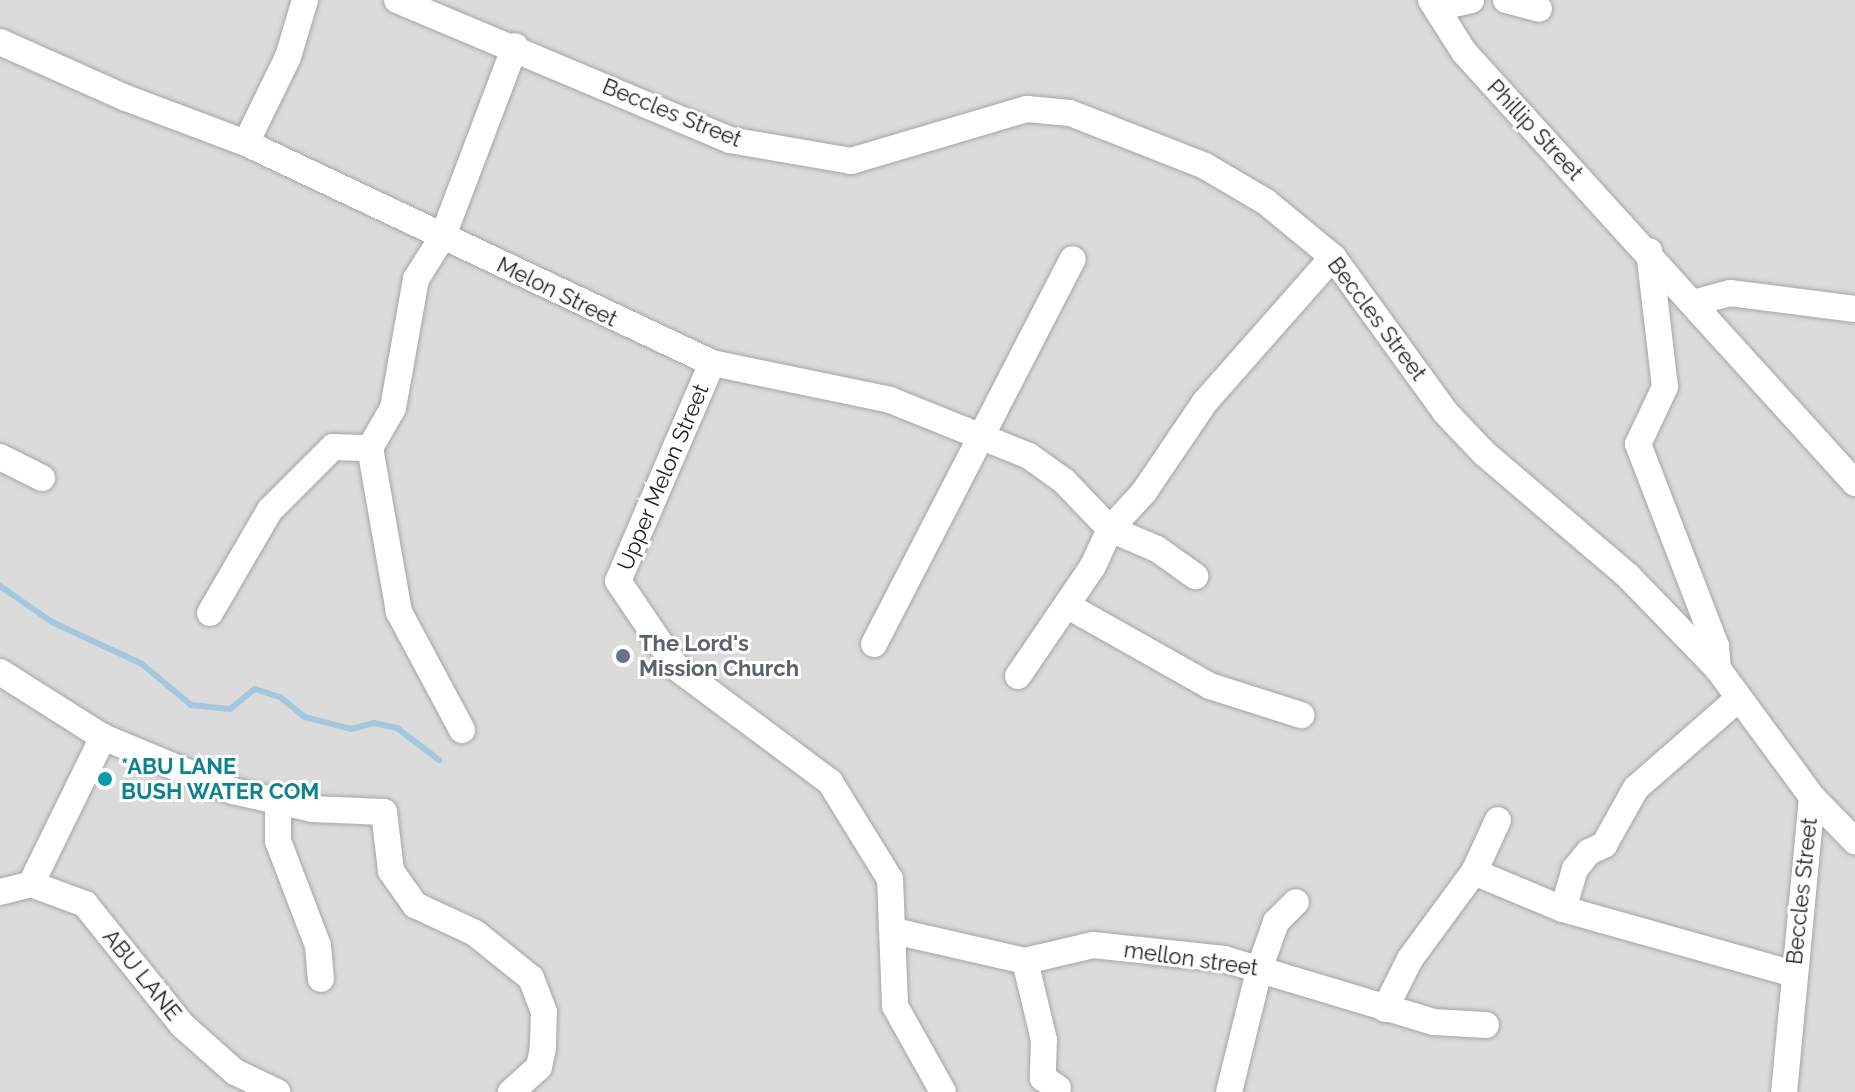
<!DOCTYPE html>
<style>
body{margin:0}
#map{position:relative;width:1855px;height:1092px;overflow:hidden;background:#efede4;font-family:Raleway,sans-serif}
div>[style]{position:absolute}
.residential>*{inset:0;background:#dcdbdb;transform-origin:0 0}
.stream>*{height:6px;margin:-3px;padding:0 3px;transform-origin:3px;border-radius:3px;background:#a4c7dd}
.roads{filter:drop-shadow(0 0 2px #a5a5a5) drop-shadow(0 0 2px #a5a5a5)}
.minor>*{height:26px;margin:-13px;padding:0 13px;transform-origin:13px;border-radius:13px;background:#fff}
.dots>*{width:22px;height:22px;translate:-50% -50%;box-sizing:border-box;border:4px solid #fff;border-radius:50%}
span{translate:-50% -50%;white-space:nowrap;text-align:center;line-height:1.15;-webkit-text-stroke:6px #fff;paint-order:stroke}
.street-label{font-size:22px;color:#1e1e1e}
.worship-label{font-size:22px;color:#5b616d;font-weight:700}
.left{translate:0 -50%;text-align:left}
.culture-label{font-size:22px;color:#0d838f;font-weight:700}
</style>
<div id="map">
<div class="residential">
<i style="left:0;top:0;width:1855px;height:1092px"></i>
</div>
<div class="stream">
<i style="left:0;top:586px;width:63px;rotate:34.7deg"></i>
<i style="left:52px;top:622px;width:99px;rotate:25deg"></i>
<i style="left:142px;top:664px;width:64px;rotate:39.9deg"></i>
<i style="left:191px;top:705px;width:39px;rotate:6deg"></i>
<i style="left:230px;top:709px;width:32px;rotate:-39deg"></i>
<i style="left:255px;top:689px;width:26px;rotate:18deg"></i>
<i style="left:280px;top:697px;width:32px;rotate:39deg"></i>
<i style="left:305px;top:717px;width:48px;rotate:14.6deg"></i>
<i style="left:351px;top:729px;width:24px;rotate:-15deg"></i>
<i style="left:374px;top:723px;width:24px;rotate:12deg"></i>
<i style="left:397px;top:728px;width:53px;rotate:37.3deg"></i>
</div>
<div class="roads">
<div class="minor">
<i style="left:397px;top:0;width:361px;rotate:22.8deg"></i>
<i style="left:730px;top:140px;width:123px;rotate:9.8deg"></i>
<i style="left:851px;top:161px;width:184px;rotate:-16.5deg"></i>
<i style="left:1027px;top:109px;width:43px;rotate:5.3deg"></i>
<i style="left:1070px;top:113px;width:145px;rotate:21.4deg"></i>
<i style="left:1205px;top:166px;width:71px;rotate:30.5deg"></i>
<i style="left:1266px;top:202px;width:87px;rotate:39.4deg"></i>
<i style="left:1333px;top:257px;width:191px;rotate:54.1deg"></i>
<i style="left:1445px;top:412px;width:57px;rotate:46.4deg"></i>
<i style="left:1484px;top:453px;width:189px;rotate:40.5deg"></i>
<i style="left:1628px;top:576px;width:129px;rotate:45.9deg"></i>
<i style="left:1718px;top:669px;width:159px;rotate:53.7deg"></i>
<i style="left:1812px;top:797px;width:296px;rotate:95.4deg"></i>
<i style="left:1431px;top:0;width:62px;rotate:57.6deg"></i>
<i style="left:1464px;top:52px;width:582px;rotate:47.79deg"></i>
<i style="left:1506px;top:0;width:34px;rotate:15deg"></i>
<i style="left:1437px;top:8px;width:35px;rotate:-13deg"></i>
<i style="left:0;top:42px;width:138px;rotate:24deg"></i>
<i style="left:126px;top:98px;width:128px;rotate:20.6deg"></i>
<i style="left:246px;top:143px;width:515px;rotate:25.27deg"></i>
<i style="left:712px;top:363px;width:182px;rotate:11.7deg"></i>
<i style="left:890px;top:400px;width:150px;rotate:21.9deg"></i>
<i style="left:1029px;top:456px;width:43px;rotate:35.5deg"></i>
<i style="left:1064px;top:481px;width:66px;rotate:46.2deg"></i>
<i style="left:1110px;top:529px;width:51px;rotate:23.1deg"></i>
<i style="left:1157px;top:549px;width:47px;rotate:35.4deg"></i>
<i style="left:246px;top:143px;width:96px;rotate:-64deg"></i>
<i style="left:288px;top:57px;width:59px;rotate:-73.4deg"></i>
<i style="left:1649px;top:251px;width:137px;rotate:83.3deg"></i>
<i style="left:1665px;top:387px;width:63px;rotate:115.3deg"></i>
<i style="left:1638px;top:444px;width:217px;rotate:68.9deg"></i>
<i style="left:1716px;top:646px;width:23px;rotate:85deg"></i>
<i style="left:1693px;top:303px;width:38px;rotate:-15deg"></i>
<i style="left:1730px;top:293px;width:126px;rotate:7.3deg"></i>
<i style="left:712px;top:363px;width:237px;rotate:113.3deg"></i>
<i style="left:618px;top:581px;width:105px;rotate:55.9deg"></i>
<i style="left:677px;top:668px;width:191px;rotate:36.7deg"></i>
<i style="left:830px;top:782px;width:114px;rotate:58.3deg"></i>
<i style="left:890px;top:879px;width:127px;rotate:87.7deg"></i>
<i style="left:895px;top:1006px;width:98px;rotate:60.8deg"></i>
<i style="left:0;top:457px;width:47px;rotate:26.6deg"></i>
<i style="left:1068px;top:606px;width:163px;rotate:29.4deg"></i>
<i style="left:1210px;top:686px;width:96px;rotate:17.7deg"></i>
<i style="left:210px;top:613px;width:119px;rotate:-59.8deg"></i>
<i style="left:270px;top:510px;width:89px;rotate:-45deg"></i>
<i style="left:333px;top:447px;width:37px;rotate:2deg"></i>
<i style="left:874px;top:644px;width:433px;rotate:-62.7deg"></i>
<i style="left:0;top:672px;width:122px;rotate:32.3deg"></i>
<i style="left:103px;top:737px;width:141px;rotate:22.6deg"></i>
<i style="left:233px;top:791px;width:81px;rotate:12.8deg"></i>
<i style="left:312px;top:809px;width:72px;rotate:2.4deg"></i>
<i style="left:384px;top:812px;width:59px;rotate:83.2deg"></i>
<i style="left:391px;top:871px;width:42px;rotate:54.8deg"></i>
<i style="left:415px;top:905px;width:66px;rotate:25deg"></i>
<i style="left:475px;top:933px;width:72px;rotate:38.8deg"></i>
<i style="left:531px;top:978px;width:36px;rotate:69deg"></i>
<i style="left:544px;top:1012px;width:36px;rotate:92deg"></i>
<i style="left:543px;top:1048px;width:19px;rotate:102deg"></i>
<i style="left:539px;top:1067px;width:38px;rotate:138deg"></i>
<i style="left:1018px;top:676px;width:133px;rotate:-55.7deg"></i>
<i style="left:1093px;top:566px;width:41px;rotate:-65.3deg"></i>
<i style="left:1110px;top:529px;width:50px;rotate:-47.4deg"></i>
<i style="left:1144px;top:492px;width:109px;rotate:-55.9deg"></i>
<i style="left:1205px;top:402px;width:193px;rotate:-48.6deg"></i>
<i style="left:462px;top:730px;width:134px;rotate:-118.1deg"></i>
<i style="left:399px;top:612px;width:167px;rotate:-100deg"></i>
<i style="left:370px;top:448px;width:46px;rotate:-60.1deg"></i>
<i style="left:393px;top:408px;width:131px;rotate:-79.9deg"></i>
<i style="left:416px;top:279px;width:51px;rotate:-57.9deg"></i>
<i style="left:443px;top:236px;width:203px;rotate:-69.2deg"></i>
<i style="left:1812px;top:797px;width:62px;rotate:45.7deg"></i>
<i style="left:278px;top:801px;width:40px;rotate:90deg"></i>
<i style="left:278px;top:841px;width:112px;rotate:69.1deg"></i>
<i style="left:318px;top:946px;width:33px;rotate:85deg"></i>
<i style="left:1474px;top:872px;width:96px;rotate:22.6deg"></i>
<i style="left:1563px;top:909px;width:240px;rotate:15.7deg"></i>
<i style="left:31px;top:884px;width:164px;rotate:-63.9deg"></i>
<i style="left:0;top:892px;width:32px;rotate:-14deg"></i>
<i style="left:31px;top:884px;width:58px;rotate:20.3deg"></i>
<i style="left:85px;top:904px;width:155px;rotate:51.3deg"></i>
<i style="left:182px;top:1025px;width:71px;rotate:41.6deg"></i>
<i style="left:235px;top:1072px;width:47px;rotate:25.5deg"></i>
<i style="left:1563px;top:909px;width:42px;rotate:-73.3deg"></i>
<i style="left:1575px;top:869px;width:22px;rotate:-51deg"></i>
<i style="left:1589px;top:852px;width:17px;rotate:-25deg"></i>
<i style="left:1604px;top:845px;width:65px;rotate:-60.7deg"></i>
<i style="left:1636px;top:788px;width:134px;rotate:-41.1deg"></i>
<i style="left:894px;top:931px;width:134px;rotate:12.9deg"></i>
<i style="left:1025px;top:961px;width:70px;rotate:-13.2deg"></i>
<i style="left:1093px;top:945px;width:132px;rotate:6.1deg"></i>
<i style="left:1224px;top:959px;width:219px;rotate:16.7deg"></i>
<i style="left:1434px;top:1022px;width:52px;rotate:3.3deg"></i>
<i style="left:1025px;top:961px;width:81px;rotate:76.5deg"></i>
<i style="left:1044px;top:1040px;width:38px;rotate:92deg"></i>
<i style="left:1043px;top:1078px;width:18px;rotate:34deg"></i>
<i style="left:1385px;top:1009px;width:56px;rotate:-63.4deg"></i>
<i style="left:1410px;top:959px;width:108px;rotate:-53.7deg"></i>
<i style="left:1474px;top:872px;width:57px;rotate:-65.2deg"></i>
<i style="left:1229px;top:1092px;width:129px;rotate:-76.1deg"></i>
<i style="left:1260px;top:967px;width:48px;rotate:-70.4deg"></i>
<i style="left:1276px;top:922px;width:28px;rotate:-45deg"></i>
</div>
</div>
<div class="dots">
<i style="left:623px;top:656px;background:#6b7280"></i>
<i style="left:105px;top:779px;background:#0f9aa8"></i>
</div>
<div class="street-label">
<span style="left:672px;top:113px;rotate:22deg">Beccles Street</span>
<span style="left:1535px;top:130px;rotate:47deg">Phillip Street</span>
<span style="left:557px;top:292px;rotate:26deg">Melon Street</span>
<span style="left:1377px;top:319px;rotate:53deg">Beccles Street</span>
<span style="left:663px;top:477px;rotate:-67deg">Upper Melon Street</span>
<span style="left:1802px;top:891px;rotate:-84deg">Beccles Street</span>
<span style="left:1191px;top:959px;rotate:8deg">mellon street</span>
<span style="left:142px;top:975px;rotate:51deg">ABU LANE</span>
</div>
<div class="worship-label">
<span class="left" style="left:639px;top:656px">The Lord's<br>Mission Church</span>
</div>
<div class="culture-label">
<span class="left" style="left:121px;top:779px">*ABU LANE<br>BUSH WATER COM</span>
</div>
</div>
